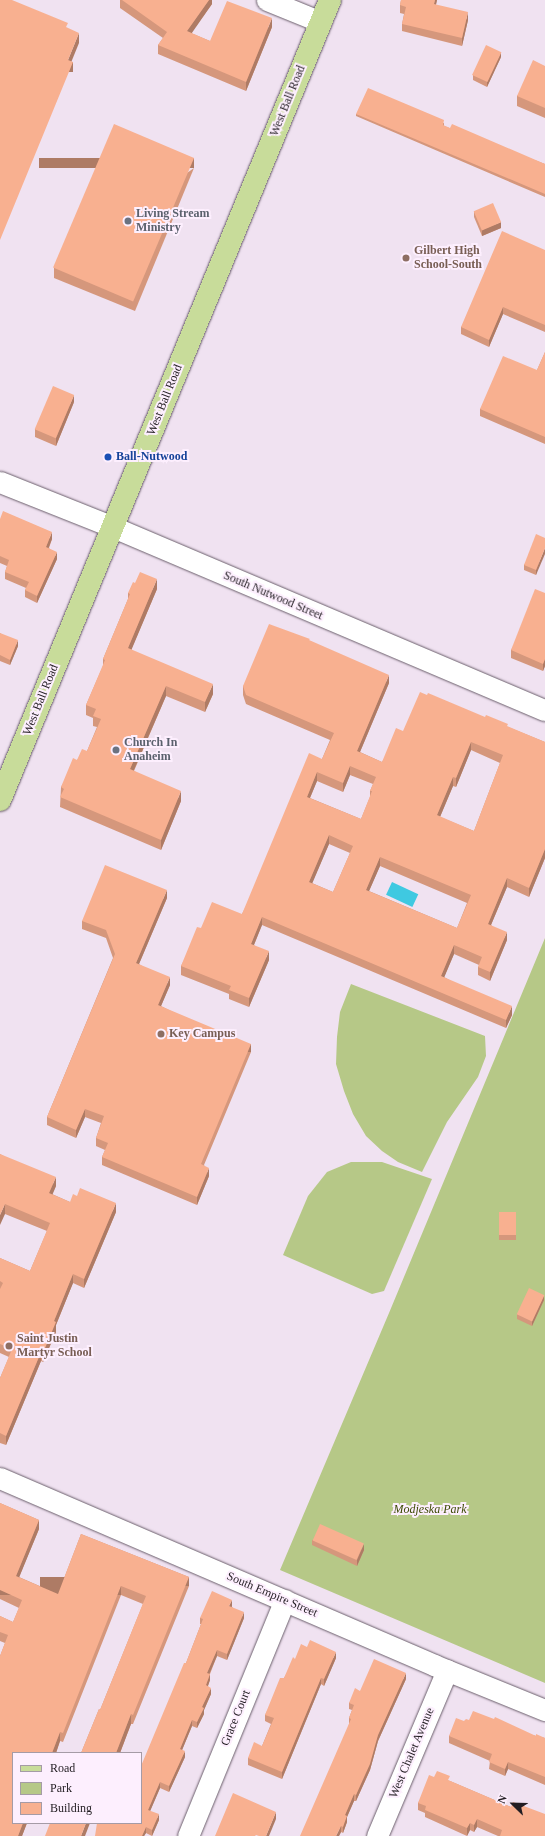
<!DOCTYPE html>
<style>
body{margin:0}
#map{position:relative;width:545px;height:1836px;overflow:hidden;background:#f0e2f1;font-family:Georgia,serif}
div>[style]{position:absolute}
.green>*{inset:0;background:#b6c887}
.water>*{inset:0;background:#3fc9e1;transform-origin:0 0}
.roads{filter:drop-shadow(0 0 1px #6a5e6b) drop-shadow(0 0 1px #6a5e6b)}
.minor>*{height:21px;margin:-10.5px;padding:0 10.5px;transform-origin:10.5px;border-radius:10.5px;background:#fff}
.major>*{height:22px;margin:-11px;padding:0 11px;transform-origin:11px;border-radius:11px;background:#c8dc9a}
.wall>*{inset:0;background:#d5977c;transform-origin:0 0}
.shaded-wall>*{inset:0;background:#ae7b65;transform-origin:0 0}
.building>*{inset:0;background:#f8b090;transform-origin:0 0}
.dots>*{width:11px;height:11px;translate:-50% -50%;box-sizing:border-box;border:2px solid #fdeffe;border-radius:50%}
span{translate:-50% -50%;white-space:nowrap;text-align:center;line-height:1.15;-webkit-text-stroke:4px #fdeffe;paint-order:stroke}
.street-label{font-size:12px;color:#221d22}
.worship-label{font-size:12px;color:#5b616d;font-weight:700}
.left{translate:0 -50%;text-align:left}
.education-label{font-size:12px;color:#785e54;font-weight:700}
.transit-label{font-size:12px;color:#164399;font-weight:700}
.park-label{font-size:12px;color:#3b4902;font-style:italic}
.legend{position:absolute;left:12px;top:1752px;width:130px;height:72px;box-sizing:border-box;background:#fdeffe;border:1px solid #a59ba6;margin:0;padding:5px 7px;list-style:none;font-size:12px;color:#221d22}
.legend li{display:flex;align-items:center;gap:8px;height:20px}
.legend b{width:20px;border:1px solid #a59ba6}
.north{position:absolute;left:493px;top:1784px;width:40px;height:40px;-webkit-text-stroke:3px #fdeffe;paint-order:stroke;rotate:293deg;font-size:11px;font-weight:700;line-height:16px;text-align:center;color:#221d22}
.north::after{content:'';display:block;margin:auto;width:14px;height:18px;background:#221d22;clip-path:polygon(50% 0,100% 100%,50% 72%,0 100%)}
</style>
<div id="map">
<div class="green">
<i style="clip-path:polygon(545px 938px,545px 1683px,280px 1570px,389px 1313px)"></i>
<i style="clip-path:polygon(351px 984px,485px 1036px,486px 1056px,478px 1077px,447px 1122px,422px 1172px,398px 1162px,382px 1151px,366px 1136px,353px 1114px,344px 1091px,336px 1064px,337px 1037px,340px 1012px)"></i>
<i style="clip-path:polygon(382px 1162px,432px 1179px,384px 1291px,372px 1294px,283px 1255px,308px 1196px,327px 1172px,351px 1162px)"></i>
</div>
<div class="water">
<i style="left:392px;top:882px;width:29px;height:14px;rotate:25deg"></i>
</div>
<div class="roads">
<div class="minor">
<i style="left:267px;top:0;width:58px;rotate:22.2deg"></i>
<i style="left:0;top:482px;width:122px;rotate:21.7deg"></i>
<i style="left:113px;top:527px;width:469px;rotate:23deg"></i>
<i style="left:0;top:1478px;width:473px;rotate:23.3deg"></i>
<i style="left:434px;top:1665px;width:120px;rotate:22.1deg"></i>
<i style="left:188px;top:1836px;width:255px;rotate:-67.7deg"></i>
<i style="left:377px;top:1836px;width:180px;rotate:-67.1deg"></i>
</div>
<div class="major">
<i style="left:0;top:800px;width:865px;rotate:-67.58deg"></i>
</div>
</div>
<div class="wall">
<i style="clip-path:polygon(120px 0,212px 0,212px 4px,191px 33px,210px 41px,272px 27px,246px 91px,158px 54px,158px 45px,163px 38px,120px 8px)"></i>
<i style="clip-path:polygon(401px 0,437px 0,436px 5px,468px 20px,462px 46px,402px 31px,402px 24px,404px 14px,400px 13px,400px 5px)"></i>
<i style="clip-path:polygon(501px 57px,487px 87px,473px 80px,473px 75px)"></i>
<i style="clip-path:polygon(545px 66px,545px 118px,517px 106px,517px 96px)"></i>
<i style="clip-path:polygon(356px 114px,444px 123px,444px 126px,545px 164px,545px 197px,356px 116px)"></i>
<i style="clip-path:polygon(194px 168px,135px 311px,54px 278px,54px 268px)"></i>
<i style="clip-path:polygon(474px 211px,501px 228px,482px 236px,474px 217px)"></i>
<i style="clip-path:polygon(545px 250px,545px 332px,503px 314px,489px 347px,461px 334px,461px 327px)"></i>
<i style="clip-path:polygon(545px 352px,545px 444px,480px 416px,480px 409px,537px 370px)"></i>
<i style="clip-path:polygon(74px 402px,56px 446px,35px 437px,35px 429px)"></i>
<i style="clip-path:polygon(0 519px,52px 539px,49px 548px,57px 559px,37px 603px,25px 597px,25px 590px,26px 588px,5px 579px,5px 572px,7px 566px,0 563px)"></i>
<i style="clip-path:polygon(545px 538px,536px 575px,524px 570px,524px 565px)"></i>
<i style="clip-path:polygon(157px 589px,131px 650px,213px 694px,205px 712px,166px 696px,134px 771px,181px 801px,161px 850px,60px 807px,61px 787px,77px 760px,87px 751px,97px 727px,93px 726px,93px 718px,86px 715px,86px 705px,103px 666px,103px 659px,128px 599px,128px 593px)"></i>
<i style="clip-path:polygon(545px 593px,545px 666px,543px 671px,511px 658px,511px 650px)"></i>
<i style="clip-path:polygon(0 633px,18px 646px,10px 665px,0 661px)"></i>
<i style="clip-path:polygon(evenodd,310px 641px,389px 683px,360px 752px,382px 762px,403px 731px,508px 727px,545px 742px,545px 858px,529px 897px,507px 887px,491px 925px,507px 940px,490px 981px,478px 975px,478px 967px,479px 965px,454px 954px,444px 977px,512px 1015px,506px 1028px,262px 925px,254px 945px,269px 960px,249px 1007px,229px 999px,229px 994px,181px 975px,181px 966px,201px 928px,242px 914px,322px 759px,330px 740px,246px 704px,243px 695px,243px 686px,310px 641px,471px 750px,500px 763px,474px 831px,440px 817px,453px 786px,456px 787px,471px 750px,310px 641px,350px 775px,373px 784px,370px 791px,370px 797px,361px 819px,310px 798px,317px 781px,343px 792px,350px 775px,310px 641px,329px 844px,350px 853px,333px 892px,312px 883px,329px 844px,310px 641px,380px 866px,467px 903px,457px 928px,369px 891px,380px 866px)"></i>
<i style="clip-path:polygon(167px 898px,139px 964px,170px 985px,161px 1006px,251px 1052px,204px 1165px,209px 1176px,197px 1205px,102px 1165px,102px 1157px,105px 1150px,96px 1146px,96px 1138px,101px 1123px,85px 1117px,76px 1138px,47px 1125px,47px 1117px,113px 958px,106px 938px,82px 929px,82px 921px)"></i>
<i style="clip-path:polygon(0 1154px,56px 1186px,52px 1194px,70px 1202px,116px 1212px,84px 1288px,73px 1283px,56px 1325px,56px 1332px,43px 1362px,41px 1361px,6px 1445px,0 1443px,0 1378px,9px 1357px,0 1353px,0 1258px,30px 1271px,47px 1231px,5px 1214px)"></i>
<i style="left:516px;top:1212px;width:28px;height:17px;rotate:90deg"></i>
<i style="clip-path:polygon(544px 1300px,532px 1326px,517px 1319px,517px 1314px)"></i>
<i style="clip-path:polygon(0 1503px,39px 1520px,39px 1529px,19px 1577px,58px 1594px,81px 1534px,189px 1577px,189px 1586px,133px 1724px,131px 1724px,120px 1753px,81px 1753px,99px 1709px,100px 1710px,143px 1604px,121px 1595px,63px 1742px,60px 1741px,56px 1753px,13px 1753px,13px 1823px,27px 1823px,22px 1836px,0 1836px,0 1656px,5px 1643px,0 1641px,0 1616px,13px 1622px,19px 1608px,0 1599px)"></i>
<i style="clip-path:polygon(312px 1540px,364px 1550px,357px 1566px,312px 1545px)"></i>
<i style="clip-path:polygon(232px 1606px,232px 1607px,244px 1618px,227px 1660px,217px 1656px,210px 1674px,210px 1680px,208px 1686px,211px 1694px,204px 1710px,204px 1714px,197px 1728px,192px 1726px,182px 1750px,185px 1757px,169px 1792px,160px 1788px,150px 1811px,159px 1820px,152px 1836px,146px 1833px,144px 1836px,95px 1836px,141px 1823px,186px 1663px,201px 1624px,200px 1624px,200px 1618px)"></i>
<i style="clip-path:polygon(336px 1658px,324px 1686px,321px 1684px,282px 1779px,248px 1765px,248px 1758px,262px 1746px,271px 1724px,265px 1721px,265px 1715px,284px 1678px,295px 1659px)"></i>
<i style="clip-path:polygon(406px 1679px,378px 1741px,370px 1770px,356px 1801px,354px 1801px,347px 1817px,347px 1822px,343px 1833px,341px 1832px,339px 1836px,349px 1724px,349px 1718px,352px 1710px,349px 1709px,349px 1703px,360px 1691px)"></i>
<i style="clip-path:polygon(469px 1720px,545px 1738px,545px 1785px,508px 1769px,505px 1776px,489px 1769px,490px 1761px,449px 1743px,449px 1736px,464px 1721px)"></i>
<i style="clip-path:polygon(434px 1777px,450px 1781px,511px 1807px,545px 1836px,498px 1836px,477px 1827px,474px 1832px,470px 1830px,467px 1836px,425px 1817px,425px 1813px,418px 1810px,418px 1803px)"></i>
</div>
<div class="shaded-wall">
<i style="clip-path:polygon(209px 0,212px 0,212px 4px,187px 40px,187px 31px)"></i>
<i style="clip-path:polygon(435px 0,437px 0,434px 12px,434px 4px)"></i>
<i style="clip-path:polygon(468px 12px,468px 20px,462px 46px,462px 38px)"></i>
<i style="clip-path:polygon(272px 18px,272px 27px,246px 91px,246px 82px)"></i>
<i style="clip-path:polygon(79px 33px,79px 43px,68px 70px,68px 60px)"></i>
<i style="clip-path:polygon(501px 52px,501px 57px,487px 87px,487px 81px)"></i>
<i style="left:73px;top:62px;width:10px;height:192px;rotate:90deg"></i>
<i style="left:194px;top:158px;width:10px;height:155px;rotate:90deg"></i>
<i style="clip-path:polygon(501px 222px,501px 228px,482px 236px,482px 230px)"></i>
<i style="clip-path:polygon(503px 307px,503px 314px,489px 347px,489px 340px)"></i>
<i style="clip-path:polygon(74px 395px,74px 402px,56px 446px,56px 438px)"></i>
<i style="clip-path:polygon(52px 532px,52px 539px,46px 554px,46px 547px)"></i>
<i style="clip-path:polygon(545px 548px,545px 554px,536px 575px,536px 570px)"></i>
<i style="clip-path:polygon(57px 552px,57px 559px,37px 603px,37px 596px)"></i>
<i style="clip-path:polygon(157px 579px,157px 589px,128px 658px,128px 648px)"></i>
<i style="clip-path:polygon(18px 640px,18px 646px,10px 665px,10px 660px)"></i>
<i style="clip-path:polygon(545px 659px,545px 666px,543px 671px,543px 664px)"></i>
<i style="clip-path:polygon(389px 675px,389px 683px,357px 759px,357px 751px)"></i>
<i style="clip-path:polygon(213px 684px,213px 694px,205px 712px,205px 702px)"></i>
<i style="clip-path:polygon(166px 686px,166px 696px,130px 779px,130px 769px)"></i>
<i style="clip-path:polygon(471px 742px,471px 750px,456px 787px,456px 778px)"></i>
<i style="clip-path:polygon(350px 766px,350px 775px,343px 792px,343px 783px)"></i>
<i style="clip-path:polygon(317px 772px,317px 781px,307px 805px,307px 797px)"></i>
<i style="clip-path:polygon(453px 777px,453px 786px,437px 824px,437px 815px)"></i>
<i style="clip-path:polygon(181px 791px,181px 801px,161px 850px,161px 840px)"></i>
<i style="clip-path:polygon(329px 835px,329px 844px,309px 891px,309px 882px)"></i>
<i style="clip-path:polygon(545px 849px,545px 858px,529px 897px,529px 888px)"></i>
<i style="clip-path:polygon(380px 857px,380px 866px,366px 898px,366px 890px)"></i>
<i style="clip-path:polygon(507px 878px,507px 887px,488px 932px,488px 924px)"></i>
<i style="clip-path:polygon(167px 890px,167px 898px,136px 971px,136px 963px)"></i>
<i style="clip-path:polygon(262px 917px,262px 925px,251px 952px,251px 944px)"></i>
<i style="clip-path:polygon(507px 932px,507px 940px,490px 981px,490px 972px)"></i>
<i style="clip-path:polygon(454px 945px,454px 954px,441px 985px,441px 976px)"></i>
<i style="clip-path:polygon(269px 951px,269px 960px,249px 1007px,249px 998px)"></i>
<i style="clip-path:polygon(170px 977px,170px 985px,158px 1013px,158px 1005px)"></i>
<i style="clip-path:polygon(512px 1006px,512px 1015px,506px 1028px,506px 1020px)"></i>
<i style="left:251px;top:1044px;width:8px;height:130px;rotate:90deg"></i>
<i style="clip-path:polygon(85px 1109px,85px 1117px,76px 1138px,76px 1130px)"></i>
<i style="clip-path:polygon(209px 1168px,209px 1176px,197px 1205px,197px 1197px)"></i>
<i style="clip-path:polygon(56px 1177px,56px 1186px,49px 1203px,49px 1193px)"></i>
<i style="clip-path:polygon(116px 1203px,116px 1212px,84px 1288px,84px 1279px)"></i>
<i style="clip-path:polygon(5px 1204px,5px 1214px,0 1225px,0 1215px)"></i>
<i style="clip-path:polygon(73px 1274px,73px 1283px,56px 1325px,56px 1332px,43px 1362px,43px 1353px,54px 1321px)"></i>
<i style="clip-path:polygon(544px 1295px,544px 1300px,532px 1326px,532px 1321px)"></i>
<i style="clip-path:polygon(41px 1352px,41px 1361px,6px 1445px,6px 1436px)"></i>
<i style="clip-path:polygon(39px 1520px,39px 1529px,16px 1585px,16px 1576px)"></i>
<i style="clip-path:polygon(364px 1544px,364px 1550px,357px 1566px,357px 1560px)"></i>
<i style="left:189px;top:1577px;width:9px;height:149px;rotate:90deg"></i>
<i style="left:121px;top:1586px;width:9px;height:158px;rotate:90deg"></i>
<i style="clip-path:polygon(232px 1600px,232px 1606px,229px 1612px,229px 1606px)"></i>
<i style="clip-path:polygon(244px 1612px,244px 1618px,227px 1660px,227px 1654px)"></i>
<i style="clip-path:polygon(217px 1650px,217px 1656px,207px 1679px,207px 1673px)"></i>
<i style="clip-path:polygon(336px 1652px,336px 1658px,324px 1686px,324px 1679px)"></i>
<i style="clip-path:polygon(406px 1673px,406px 1679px,378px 1741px,370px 1770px,356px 1801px,356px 1795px,378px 1735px)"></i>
<i style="clip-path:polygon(210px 1674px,210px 1680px,206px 1691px,206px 1685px)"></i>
<i style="clip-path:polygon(321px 1678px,321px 1684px,282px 1779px,282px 1772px)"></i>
<i style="clip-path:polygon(211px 1688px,211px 1694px,204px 1710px,204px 1714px,197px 1728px,197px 1722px,202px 1707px)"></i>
<i style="clip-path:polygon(131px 1714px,131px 1724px,120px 1753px,116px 1753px)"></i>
<i style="clip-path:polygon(192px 1720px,192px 1726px,180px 1755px,180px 1749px)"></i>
<i style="clip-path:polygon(60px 1732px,60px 1741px,56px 1753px,52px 1753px)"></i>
<i style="clip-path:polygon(185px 1751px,185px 1757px,169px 1792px,169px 1786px)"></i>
<i style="clip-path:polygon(508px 1762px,508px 1769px,505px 1776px,505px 1769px)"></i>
<i style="clip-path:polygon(160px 1782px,160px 1788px,148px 1816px,148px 1810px)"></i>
<i style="clip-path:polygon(354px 1794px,354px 1801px,347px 1817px,347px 1822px,343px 1833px,343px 1827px,345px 1815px)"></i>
<i style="clip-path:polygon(276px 1812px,276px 1819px,269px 1836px,266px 1836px)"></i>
<i style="clip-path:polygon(159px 1814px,159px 1820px,152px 1836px,152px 1830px)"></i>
<i style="clip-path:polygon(477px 1819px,477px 1827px,474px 1832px,474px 1825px)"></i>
<i style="clip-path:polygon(23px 1823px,27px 1823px,22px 1836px,18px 1836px)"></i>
<i style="clip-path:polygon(86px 1823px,90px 1823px,85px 1836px,81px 1836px)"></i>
<i style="clip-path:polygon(470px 1823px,470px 1830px,467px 1836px,467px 1828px)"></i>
<i style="clip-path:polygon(341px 1826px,341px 1832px,339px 1836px,336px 1836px)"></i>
<i style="clip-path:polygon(146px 1827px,146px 1833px,144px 1836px,142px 1836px)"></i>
</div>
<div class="building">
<i style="clip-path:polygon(0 0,12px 0,68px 23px,66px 27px,79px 33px,68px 60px,73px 62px,0 240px)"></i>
<i style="clip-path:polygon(122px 0,209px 0,187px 31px,210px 41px,227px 1px,272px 18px,246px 82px,158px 45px,167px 32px)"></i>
<i style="clip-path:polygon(401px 0,435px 0,434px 4px,468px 12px,462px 38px,402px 24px,406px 7px,400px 5px)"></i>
<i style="left:486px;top:45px;width:17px;height:33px;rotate:25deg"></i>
<i style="clip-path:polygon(533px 60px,545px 66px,545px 108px,517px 96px)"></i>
<i style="clip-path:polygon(368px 88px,444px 120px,443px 125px,450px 128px,452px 124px,545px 164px,545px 194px,356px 114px)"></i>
<i style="left:114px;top:124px;width:87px;height:156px;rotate:23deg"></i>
<i style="left:493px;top:203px;width:21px;height:21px;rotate:67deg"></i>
<i style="clip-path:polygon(502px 231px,545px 250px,545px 325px,503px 307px,489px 340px,461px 327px)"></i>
<i style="clip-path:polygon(545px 352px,545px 437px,480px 409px,503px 356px,537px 370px)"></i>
<i style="left:53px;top:386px;width:23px;height:47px;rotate:23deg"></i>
<i style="clip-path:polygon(3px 511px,52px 532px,46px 547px,57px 552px,37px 596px,25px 590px,29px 582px,5px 572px,9px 560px,0 556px,0 519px)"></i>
<i style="clip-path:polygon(536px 534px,545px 538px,545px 548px,536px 570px,524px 565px)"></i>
<i style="clip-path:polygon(140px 572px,157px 579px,128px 648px,213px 684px,205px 702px,166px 686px,130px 769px,181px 791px,161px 840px,60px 797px,64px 789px,61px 787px,73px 758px,77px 760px,82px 749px,87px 751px,101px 719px,93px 716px,96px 709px,86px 705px,105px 660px,103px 659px,130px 594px,128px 593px,133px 582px,135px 583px)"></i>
<i style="clip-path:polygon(535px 589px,545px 593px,545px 659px,543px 664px,511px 650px)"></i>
<i style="clip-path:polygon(evenodd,269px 624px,310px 639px,309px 640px,389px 675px,357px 751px,382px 762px,396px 728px,403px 731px,420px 692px,427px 695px,428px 693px,485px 717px,486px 715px,508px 724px,507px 726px,545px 742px,545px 849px,529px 888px,507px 878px,488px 924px,507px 932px,490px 972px,478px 967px,482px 957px,454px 945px,441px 976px,512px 1006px,506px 1020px,262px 917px,251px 944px,269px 951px,249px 998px,229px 990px,231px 986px,181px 966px,197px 927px,201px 928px,212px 902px,242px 914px,309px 753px,322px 759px,334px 733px,246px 695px,243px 686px,269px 624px,471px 742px,503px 755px,474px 831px,437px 815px,453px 777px,456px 778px,471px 742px,269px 624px,350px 766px,376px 777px,370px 791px,372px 791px,361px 819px,307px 797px,317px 772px,343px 783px,350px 766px,269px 624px,329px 835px,353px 846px,333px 892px,309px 882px,329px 835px,269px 624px,380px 857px,471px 895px,457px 928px,366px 890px,380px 857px)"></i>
<i style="clip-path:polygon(0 633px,18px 640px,10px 660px,0 655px)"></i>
<i style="clip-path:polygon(105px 865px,167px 890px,136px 963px,170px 977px,158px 1005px,251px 1044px,201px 1164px,209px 1168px,197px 1197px,102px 1157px,108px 1143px,96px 1138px,104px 1116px,85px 1109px,76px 1130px,47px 1117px,115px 954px,106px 930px,82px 921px)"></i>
<i style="clip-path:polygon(0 1154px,56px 1177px,49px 1193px,70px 1202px,73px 1194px,77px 1196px,80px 1188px,116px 1203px,84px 1279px,73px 1274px,54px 1321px,56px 1322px,43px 1353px,41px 1352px,6px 1436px,0 1433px,0 1378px,12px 1349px,0 1344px,0 1289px,3px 1283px,0 1281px,0 1258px,30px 1271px,50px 1223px,5px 1204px,0 1215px)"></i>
<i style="left:516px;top:1212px;width:23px;height:17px;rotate:90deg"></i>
<i style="left:529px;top:1288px;width:17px;height:29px;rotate:25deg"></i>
<i style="clip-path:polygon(0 1503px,39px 1520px,16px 1576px,58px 1594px,81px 1534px,189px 1577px,133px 1715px,131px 1714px,116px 1753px,81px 1753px,99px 1709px,100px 1710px,146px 1596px,121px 1586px,63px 1733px,60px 1732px,52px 1753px,13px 1753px,13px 1823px,23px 1823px,18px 1836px,0 1836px,0 1656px,8px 1635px,0 1632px,0 1616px,13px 1622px,22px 1600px,0 1590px)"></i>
<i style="left:320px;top:1524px;width:48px;height:18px;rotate:24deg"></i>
<i style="clip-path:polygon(212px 1591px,232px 1600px,229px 1606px,244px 1612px,227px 1654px,217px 1650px,207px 1673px,210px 1674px,206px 1685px,211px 1688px,202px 1707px,204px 1708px,197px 1722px,192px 1720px,180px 1749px,185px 1751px,169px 1786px,160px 1782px,148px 1810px,159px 1814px,152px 1830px,146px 1827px,142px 1836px,95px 1836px,97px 1823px,141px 1823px,141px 1766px,184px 1663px,186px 1663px,203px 1619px,200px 1618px)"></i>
<i style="clip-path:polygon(310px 1640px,336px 1652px,324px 1679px,321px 1678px,282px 1772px,248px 1758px,254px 1742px,262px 1746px,274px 1718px,265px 1715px,280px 1678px,284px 1678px,293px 1657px,295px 1659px,301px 1644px,307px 1647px)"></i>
<i style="clip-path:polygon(374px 1659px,406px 1673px,378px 1735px,370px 1764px,356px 1795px,354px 1794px,345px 1815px,347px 1816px,343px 1827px,341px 1826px,336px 1836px,300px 1836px,351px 1719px,349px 1718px,354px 1705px,349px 1703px,355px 1688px,360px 1691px)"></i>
<i style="clip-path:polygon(473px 1711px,494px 1719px,495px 1717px,536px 1736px,536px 1734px,545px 1738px,545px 1777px,508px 1762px,505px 1769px,489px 1762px,492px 1754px,449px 1736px,456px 1718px,464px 1721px,466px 1719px,469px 1720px)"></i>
<i style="clip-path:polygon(437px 1771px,450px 1776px,448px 1780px,511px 1807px,513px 1802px,545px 1814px,545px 1836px,500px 1836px,502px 1830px,477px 1819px,474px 1825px,470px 1823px,467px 1828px,425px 1810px,426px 1806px,418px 1803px,429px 1775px,434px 1777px)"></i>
<i style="clip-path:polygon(233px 1793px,276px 1812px,266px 1836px,259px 1836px,256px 1835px,255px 1836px,215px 1836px)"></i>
<i style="clip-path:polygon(50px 1823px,86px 1823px,81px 1836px,45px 1836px)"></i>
</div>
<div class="dots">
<i style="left:128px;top:221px;background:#6b7280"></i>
<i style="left:406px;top:258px;background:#8d6e63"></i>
<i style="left:108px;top:457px;background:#1a4fb4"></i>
<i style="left:116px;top:750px;background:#6b7280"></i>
<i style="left:161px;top:1034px;background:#8d6e63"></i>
<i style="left:9px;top:1346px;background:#8d6e63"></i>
</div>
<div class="street-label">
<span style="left:288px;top:101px;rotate:-68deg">West Ball Road</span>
<span style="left:165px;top:400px;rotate:-68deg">West Ball Road</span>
<span style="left:273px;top:596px;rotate:23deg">South Nutwood Street</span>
<span style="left:41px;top:700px;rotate:-68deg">West Ball Road</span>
<span style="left:272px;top:1595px;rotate:23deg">South Empire Street</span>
<span style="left:236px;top:1718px;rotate:-68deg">Grace Court</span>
<span style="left:412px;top:1753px;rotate:-67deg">West Chalet Avenue</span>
</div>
<div class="worship-label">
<span class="left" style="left:136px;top:221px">Living Stream<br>Ministry</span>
<span class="left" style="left:124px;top:750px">Church In<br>Anaheim</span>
</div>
<div class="education-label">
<span class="left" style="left:414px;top:258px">Gilbert High<br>School-South</span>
<span class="left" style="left:169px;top:1034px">Key Campus</span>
<span class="left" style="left:17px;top:1346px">Saint Justin<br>Martyr School</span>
</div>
<div class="transit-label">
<span class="left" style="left:116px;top:457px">Ball-Nutwood</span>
</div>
<div class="park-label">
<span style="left:430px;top:1510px">Modjeska Park</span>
</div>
<ul class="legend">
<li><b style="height:5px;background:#c8dc9a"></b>Road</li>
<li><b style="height:11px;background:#b6c887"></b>Park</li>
<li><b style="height:11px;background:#f8b090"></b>Building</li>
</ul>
<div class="north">N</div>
</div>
